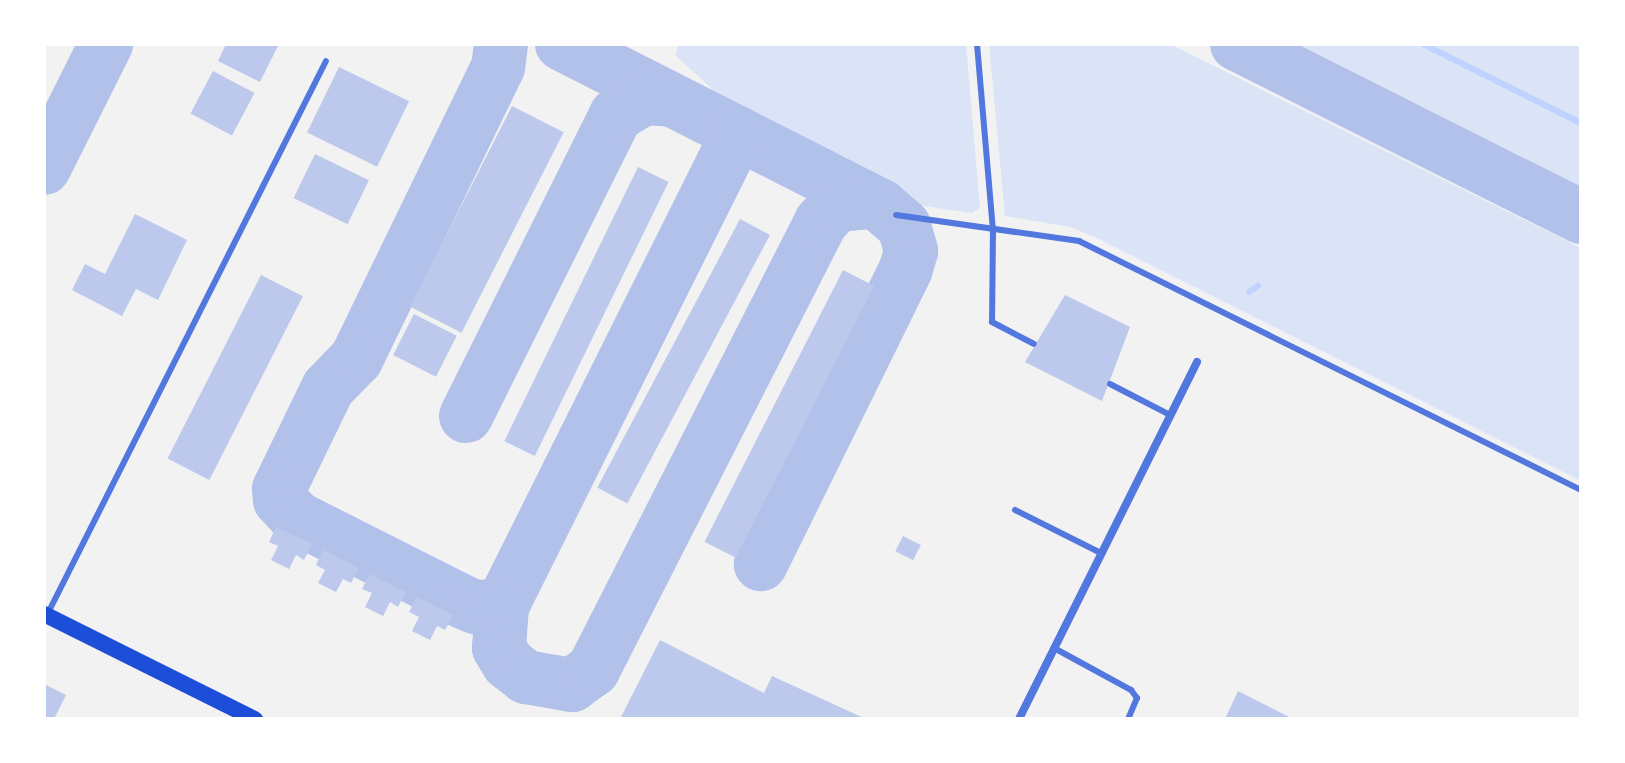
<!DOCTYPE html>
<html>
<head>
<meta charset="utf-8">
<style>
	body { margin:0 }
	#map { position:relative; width:1625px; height:763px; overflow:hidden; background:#f2f2f2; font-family:"Fira Sans Condensed",sans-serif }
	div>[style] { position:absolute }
	.green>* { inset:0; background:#dbe4f7 }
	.stream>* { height:6px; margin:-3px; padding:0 3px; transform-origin:3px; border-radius:3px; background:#bfd3fe }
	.taxiway>* { height:54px; margin:-27px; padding:0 27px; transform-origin:27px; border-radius:27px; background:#b2c1ea }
	.building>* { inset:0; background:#bdc9ec; transform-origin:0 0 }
	.service>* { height:6px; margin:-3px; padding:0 3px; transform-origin:3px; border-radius:3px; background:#5277de }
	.minor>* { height:8px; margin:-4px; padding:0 4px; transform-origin:4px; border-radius:4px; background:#5277de }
	.secondary>* { height:16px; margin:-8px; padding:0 8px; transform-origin:8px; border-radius:8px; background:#1d4ed8 }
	span { translate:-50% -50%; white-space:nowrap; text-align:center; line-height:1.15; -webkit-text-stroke:6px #fff; paint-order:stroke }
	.frame { position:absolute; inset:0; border:46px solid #fff; pointer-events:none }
</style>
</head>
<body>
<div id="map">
	<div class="green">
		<div style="clip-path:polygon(678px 44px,966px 44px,980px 208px,972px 213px,917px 205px,732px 107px,676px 56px)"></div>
		<div style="clip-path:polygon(989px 44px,1170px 44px,1581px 248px,1581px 481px,1095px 237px,1070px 227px,1005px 216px)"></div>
		<div style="clip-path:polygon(1292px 44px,1581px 44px,1581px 189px)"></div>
	</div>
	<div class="stream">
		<div style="left:1423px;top:44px;width:177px;rotate:26.6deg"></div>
		<div style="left:1249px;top:292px;width:11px;rotate:-34deg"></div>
	</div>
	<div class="taxiway">
		<div style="left:501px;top:44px;width:23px;rotate:97deg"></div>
		<div style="left:498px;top:67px;width:325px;rotate:115.9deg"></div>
		<div style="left:356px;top:359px;width:40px;rotate:134deg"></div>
		<div style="left:328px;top:388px;width:112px;rotate:115.9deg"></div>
		<div style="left:279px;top:489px;width:11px;rotate:85deg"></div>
		<div style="left:280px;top:500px;width:25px;rotate:47deg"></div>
		<div style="left:297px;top:518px;width:182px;rotate:26.8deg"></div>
		<div style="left:459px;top:600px;width:17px;rotate:24deg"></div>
		<div style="left:475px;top:607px;width:27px;rotate:-2deg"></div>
		<div style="left:562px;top:44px;width:358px;rotate:26.9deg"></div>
		<div style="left:881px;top:206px;width:30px;rotate:41deg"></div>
		<div style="left:904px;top:226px;width:26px;rotate:74deg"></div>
		<div style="left:911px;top:251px;width:19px;rotate:106deg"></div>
		<div style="left:906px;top:269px;width:329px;rotate:116.2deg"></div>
		<div style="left:1237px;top:44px;width:385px;rotate:26.7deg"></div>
		<div style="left:738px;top:133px;width:529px;rotate:116.52deg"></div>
		<div style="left:502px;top:606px;width:42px;rotate:94.1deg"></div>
		<div style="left:499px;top:648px;width:17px;rotate:59deg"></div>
		<div style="left:508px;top:663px;width:23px;rotate:38deg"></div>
		<div style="left:526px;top:677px;width:47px;rotate:9.9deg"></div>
		<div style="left:572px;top:685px;width:26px;rotate:-36deg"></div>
		<div style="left:593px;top:670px;width:503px;rotate:-63.03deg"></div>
		<div style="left:821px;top:222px;width:23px;rotate:-47deg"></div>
		<div style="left:837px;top:205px;width:35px;rotate:-5deg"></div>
		<div style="left:44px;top:168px;width:139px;rotate:-63.4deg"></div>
		<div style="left:466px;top:416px;width:336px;rotate:-63.5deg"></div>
		<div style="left:616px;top:115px;width:33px;rotate:-31deg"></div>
		<div style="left:644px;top:98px;width:27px;rotate:4deg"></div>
	</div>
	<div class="building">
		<div style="clip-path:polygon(226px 44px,279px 44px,260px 82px,218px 61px)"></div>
		<div style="left:339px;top:67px;width:78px;height:73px;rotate:26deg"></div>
		<div style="left:213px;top:71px;width:47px;height:48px;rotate:28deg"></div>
		<div style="left:512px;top:106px;width:58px;height:225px;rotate:27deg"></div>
		<div style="left:315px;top:154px;width:60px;height:49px;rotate:26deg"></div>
		<div style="left:638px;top:167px;width:34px;height:305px;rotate:26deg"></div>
		<div style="clip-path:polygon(135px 214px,187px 240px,158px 300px,136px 289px,122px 316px,72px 290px,85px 264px,105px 274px)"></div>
		<div style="left:740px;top:219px;width:34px;height:304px;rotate:28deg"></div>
		<div style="left:843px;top:270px;width:35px;height:305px;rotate:27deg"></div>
		<div style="left:261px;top:275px;width:47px;height:206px;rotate:27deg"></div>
		<div style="clip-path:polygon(1065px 295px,1130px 327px,1102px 401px,1025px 362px)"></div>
		<div style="left:414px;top:314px;width:48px;height:46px;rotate:27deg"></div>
		<div style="clip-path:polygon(276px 527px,312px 544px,304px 560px,296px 555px,289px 569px,271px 560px,278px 546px,269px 542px)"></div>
		<div style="left:903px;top:536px;width:20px;height:17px;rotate:27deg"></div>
		<div style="clip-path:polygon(323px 550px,359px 568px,351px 583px,343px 579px,336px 592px,318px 583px,325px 570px,316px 565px)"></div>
		<div style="clip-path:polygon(370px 574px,406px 592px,398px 607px,390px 602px,383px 616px,365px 607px,372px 593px,362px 589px)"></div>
		<div style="clip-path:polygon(417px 597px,453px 615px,445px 630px,437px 626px,430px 640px,412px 631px,419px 617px,409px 612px)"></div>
		<div style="clip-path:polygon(660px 640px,764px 693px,772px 676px,866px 719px,620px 719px)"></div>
		<div style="clip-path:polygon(44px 684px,66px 695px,54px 719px,44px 719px)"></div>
		<div style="clip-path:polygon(1238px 691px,1293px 719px,1225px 719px)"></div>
	</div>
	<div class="service">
		<div style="left:977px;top:44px;width:186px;rotate:85.1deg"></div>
		<div style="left:993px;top:229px;width:93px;rotate:90.6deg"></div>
		<div style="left:992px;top:322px;width:47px;rotate:27.6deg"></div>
		<div style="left:896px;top:215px;width:185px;rotate:8.1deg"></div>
		<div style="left:1079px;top:241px;width:560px;rotate:26.38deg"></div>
		<div style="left:1110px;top:384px;width:68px;rotate:27.3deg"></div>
		<div style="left:1015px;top:510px;width:96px;rotate:26.6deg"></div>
		<div style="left:47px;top:615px;width:620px;rotate:-63.27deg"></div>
		<div style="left:1054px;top:648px;width:88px;rotate:28.6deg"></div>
		<div style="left:1131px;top:690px;width:10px;rotate:53deg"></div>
		<div style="left:1137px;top:698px;width:23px;rotate:113deg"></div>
	</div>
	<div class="minor">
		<div style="left:1019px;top:719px;width:399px;rotate:-63.5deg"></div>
	</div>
	<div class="secondary">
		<div style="left:44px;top:614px;width:236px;rotate:26.5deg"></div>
	</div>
	<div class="frame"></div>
</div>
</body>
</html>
